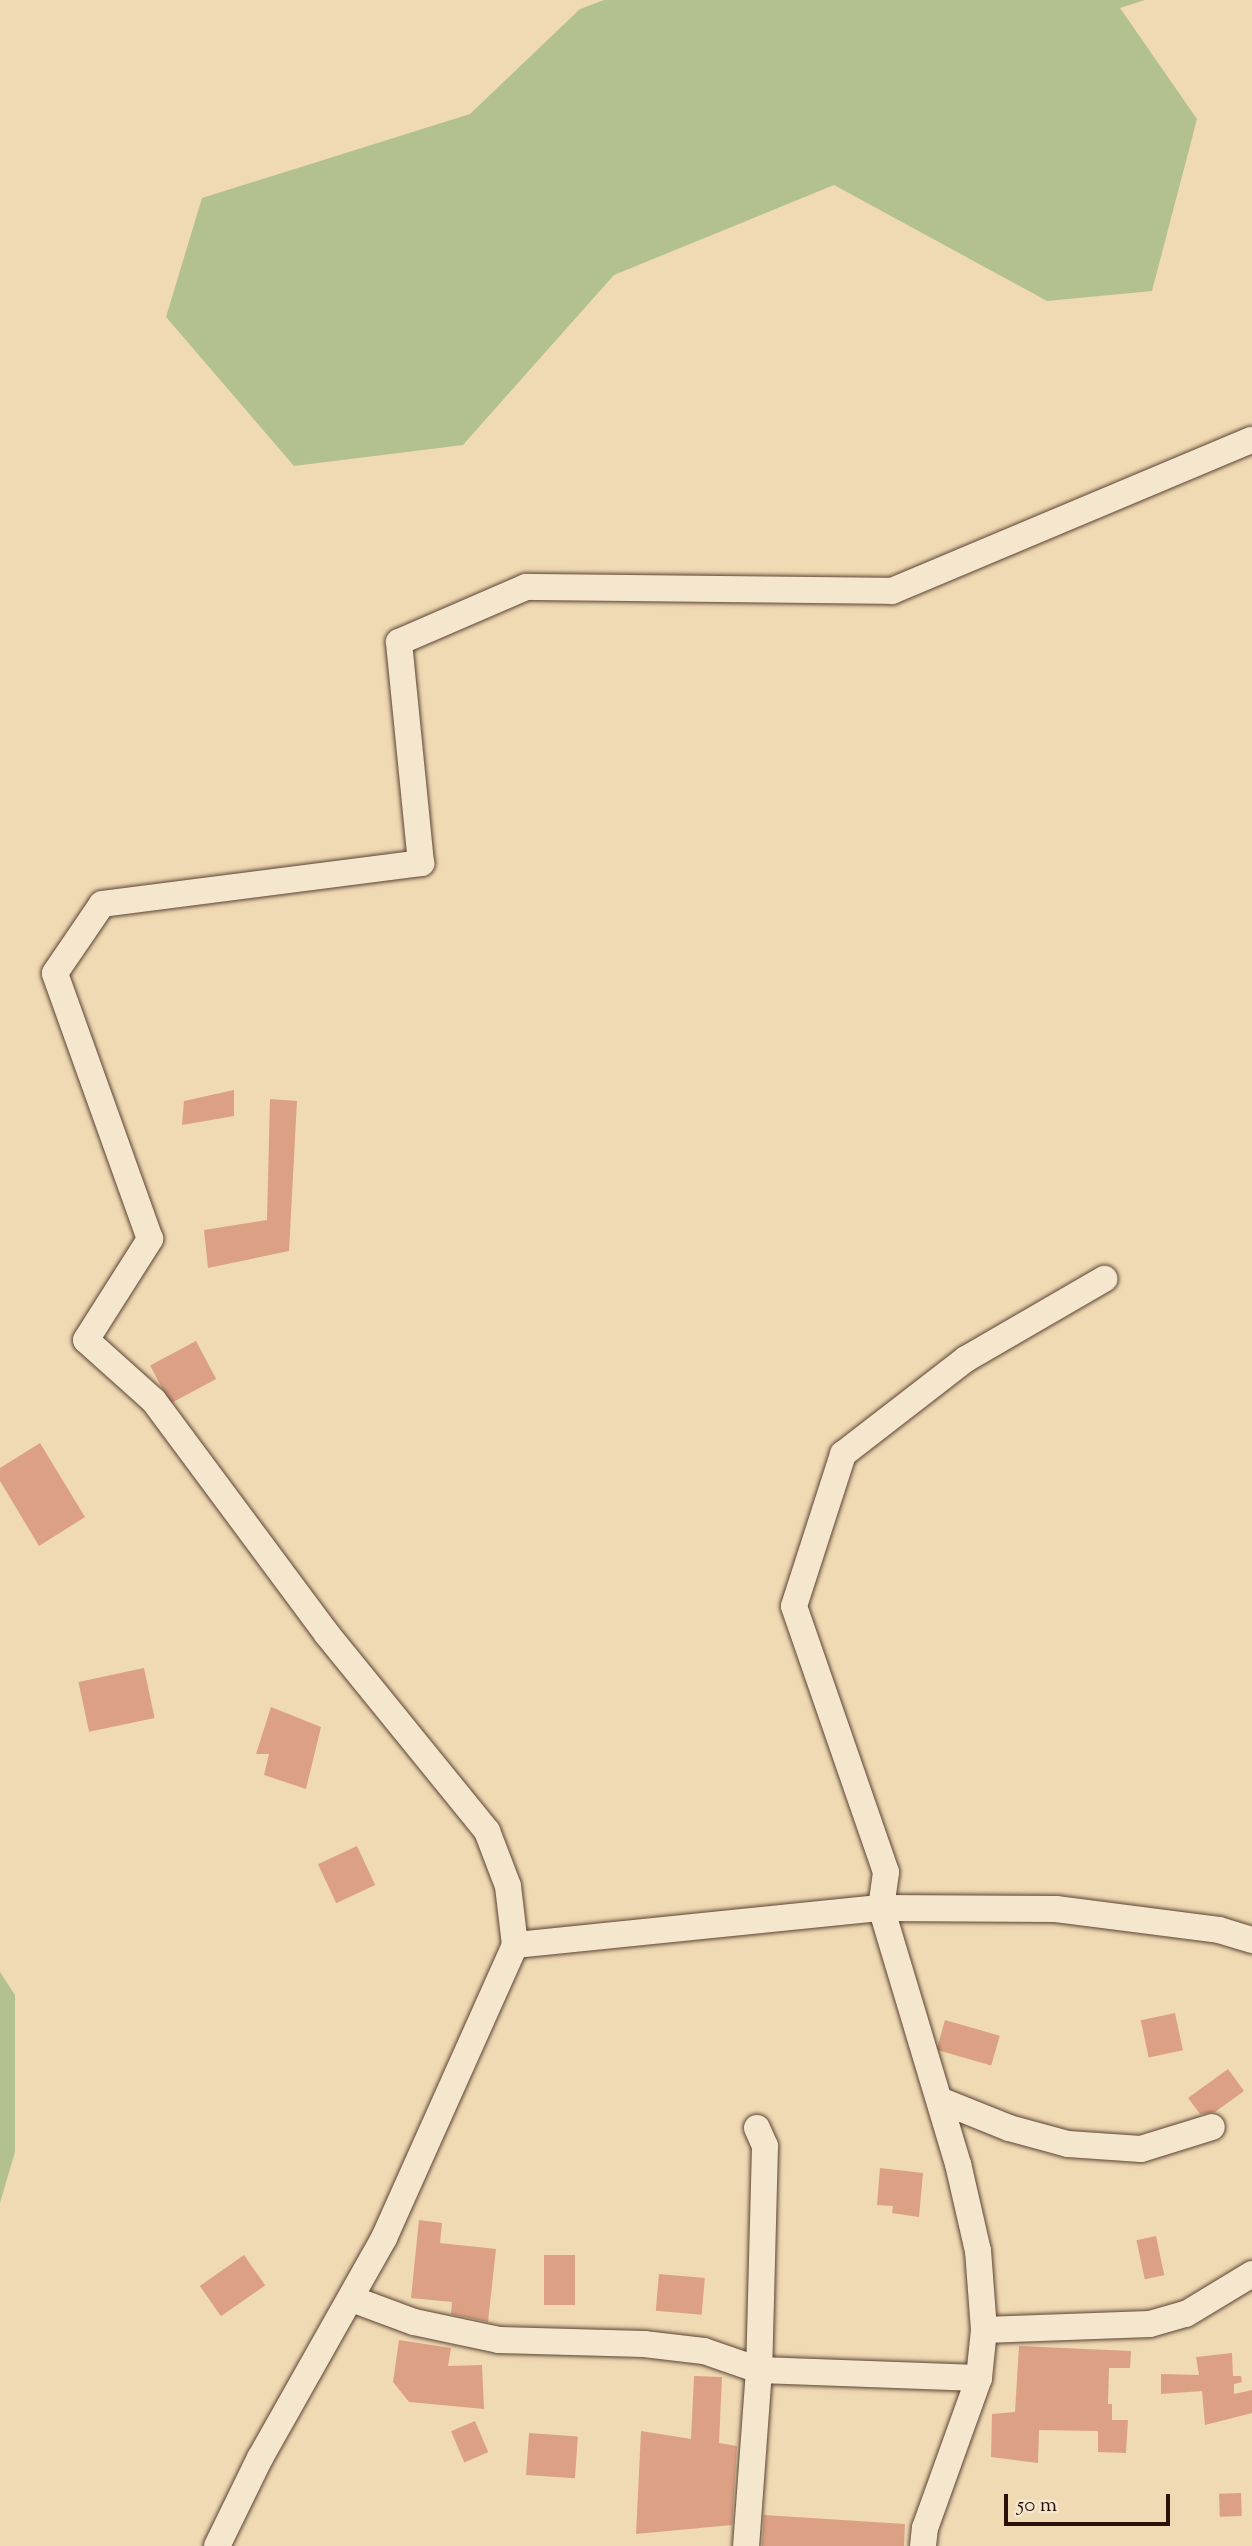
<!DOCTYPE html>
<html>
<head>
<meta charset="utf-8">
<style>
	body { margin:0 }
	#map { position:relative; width:1252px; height:2546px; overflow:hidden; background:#f0dab3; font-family:"Sorts Mill Goudy",serif }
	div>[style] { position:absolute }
	.green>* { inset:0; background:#b3c191 }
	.building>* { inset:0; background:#dca185; transform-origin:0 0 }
	.roads { filter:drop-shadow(0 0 2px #5b4334) drop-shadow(0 0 2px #5b4334) }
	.street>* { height:26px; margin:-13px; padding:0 13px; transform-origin:13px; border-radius:13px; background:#f5e7ce }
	span { translate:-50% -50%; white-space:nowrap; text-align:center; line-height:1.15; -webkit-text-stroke:5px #f5e7ce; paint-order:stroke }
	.scale { position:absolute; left:1004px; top:2494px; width:166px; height:32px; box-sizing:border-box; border:4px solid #291109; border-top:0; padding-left:9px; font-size:21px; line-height:24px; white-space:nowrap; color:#291109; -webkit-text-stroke:5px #f5e7ce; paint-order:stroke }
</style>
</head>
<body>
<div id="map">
	<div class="green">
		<div style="clip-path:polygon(604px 0,1145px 0,1120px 8px,1197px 119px,1152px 291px,1047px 301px,834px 185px,614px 275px,463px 445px,294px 466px,166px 317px,202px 198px,470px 114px,580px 9px)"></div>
		<div style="clip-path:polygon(0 1972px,15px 1995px,15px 2152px,0 2203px)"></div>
	</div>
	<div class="building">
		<div style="clip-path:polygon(234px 1090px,234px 1116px,182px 1125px,184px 1101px)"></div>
		<div style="clip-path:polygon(270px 1099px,297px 1101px,289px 1251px,208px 1268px,204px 1230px,267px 1220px)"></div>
		<div style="left:196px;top:1341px;width:43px;height:52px;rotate:62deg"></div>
		<div style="clip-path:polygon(40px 1443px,85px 1517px,39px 1546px,0 1481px,0 1468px)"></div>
		<div style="left:144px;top:1668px;width:51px;height:67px;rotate:78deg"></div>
		<div style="clip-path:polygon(271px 1707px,321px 1727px,306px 1789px,264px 1775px,269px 1754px,256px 1754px)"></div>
		<div style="left:357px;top:1846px;width:43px;height:43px;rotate:65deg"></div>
		<div style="left:1175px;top:2013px;width:38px;height:35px;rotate:78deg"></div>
		<div style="left:945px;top:2020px;width:57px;height:31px;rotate:16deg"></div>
		<div style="clip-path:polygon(1228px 2069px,1244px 2091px,1215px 2112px,1200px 2114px,1188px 2098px)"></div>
		<div style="clip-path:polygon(880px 2168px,923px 2173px,919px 2217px,892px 2213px,893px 2206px,877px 2205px)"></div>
		<div style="clip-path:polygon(419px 2220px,442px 2223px,440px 2243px,496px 2249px,488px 2322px,451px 2314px,452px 2302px,411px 2298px)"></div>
		<div style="left:1156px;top:2236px;width:40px;height:20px;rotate:78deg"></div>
		<div style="left:244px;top:2255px;width:37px;height:54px;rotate:55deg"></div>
		<div style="left:575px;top:2255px;width:50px;height:31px;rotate:90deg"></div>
		<div style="left:659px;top:2274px;width:46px;height:37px;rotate:5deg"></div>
		<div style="clip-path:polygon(399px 2340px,451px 2348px,448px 2366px,482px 2365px,484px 2409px,409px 2402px,393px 2382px)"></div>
		<div style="clip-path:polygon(1019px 2346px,1131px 2351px,1130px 2368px,1109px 2368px,1108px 2404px,1112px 2404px,1112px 2420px,1128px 2420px,1126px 2453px,1098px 2452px,1098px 2431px,1039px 2430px,1038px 2463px,991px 2457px,992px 2414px,1015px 2412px)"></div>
		<div style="clip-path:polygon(1232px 2353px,1233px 2376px,1241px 2376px,1242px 2382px,1234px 2384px,1234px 2394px,1252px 2390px,1252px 2413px,1205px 2425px,1202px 2391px,1161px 2394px,1161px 2374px,1199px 2375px,1196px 2357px)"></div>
		<div style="clip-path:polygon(694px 2376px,722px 2377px,719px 2443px,737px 2446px,732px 2525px,636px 2534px,641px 2431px,691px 2439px)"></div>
		<div style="left:475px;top:2421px;width:34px;height:26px;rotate:67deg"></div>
		<div style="left:529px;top:2433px;width:49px;height:42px;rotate:4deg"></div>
		<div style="left:1241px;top:2493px;width:23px;height:22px;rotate:88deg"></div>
		<div style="clip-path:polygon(764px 2515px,905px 2524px,904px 2546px,762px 2546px)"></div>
	</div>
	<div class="roads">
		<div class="street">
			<div style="left:515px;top:1945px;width:59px;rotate:-96.8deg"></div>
			<div style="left:508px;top:1886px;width:59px;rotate:-110.9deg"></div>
			<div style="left:487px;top:1831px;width:254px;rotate:-129.1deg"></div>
			<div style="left:327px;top:1634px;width:290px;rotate:-126.6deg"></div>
			<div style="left:154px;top:1401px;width:91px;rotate:-138.1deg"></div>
			<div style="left:86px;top:1340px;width:120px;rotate:-57.6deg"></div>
			<div style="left:150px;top:1239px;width:282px;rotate:-109.7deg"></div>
			<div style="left:55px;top:973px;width:83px;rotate:-55.7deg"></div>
			<div style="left:102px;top:904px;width:322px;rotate:-7.3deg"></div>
			<div style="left:421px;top:863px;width:222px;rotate:-95.7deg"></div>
			<div style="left:399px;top:642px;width:138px;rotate:-23.4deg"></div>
			<div style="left:526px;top:587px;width:366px;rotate:0.6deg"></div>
			<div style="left:892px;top:591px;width:390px;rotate:-22.8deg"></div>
			<div style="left:942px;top:2101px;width:72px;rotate:21.9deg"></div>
			<div style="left:1009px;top:2128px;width:61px;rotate:15.2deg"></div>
			<div style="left:1068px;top:2144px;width:73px;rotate:3.9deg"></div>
			<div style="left:1141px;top:2149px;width:74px;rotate:-17.2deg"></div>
			<div style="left:757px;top:2128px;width:20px;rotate:66deg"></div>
			<div style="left:765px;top:2146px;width:224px;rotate:91.5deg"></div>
			<div style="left:759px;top:2370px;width:220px;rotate:2.1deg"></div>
			<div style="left:352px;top:2299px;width:66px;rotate:20.4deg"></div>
			<div style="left:414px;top:2322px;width:87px;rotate:12deg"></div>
			<div style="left:499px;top:2340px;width:145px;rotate:1.6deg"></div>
			<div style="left:644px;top:2344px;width:60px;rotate:6.7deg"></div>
			<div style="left:704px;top:2351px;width:58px;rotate:19.1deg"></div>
			<div style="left:759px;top:2370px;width:176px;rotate:94.2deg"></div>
			<div style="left:984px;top:2330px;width:166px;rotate:-2.1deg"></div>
			<div style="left:1150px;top:2324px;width:37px;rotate:-16deg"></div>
			<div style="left:1186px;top:2314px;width:77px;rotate:-31.2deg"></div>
			<div style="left:217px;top:2546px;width:98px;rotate:-64deg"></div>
			<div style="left:260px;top:2458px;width:253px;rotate:-60.6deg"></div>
			<div style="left:384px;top:2238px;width:321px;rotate:-65.9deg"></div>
			<div style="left:515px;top:1945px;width:368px;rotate:-5.8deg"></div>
			<div style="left:881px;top:1908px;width:36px;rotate:-82deg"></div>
			<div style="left:886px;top:1872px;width:281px;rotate:-109.1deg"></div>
			<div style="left:794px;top:1606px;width:160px;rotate:-72.1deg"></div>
			<div style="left:843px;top:1454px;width:155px;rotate:-37.7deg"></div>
			<div style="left:966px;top:1359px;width:160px;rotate:-30.1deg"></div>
			<div style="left:923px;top:2546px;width:18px;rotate:-84deg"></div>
			<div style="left:925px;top:2528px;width:159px;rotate:-70.2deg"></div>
			<div style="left:979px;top:2378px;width:48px;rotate:-84.1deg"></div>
			<div style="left:984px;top:2330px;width:79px;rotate:-94.3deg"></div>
			<div style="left:978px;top:2251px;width:89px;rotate:-102.9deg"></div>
			<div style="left:958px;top:2164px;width:267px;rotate:-106.7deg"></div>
			<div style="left:881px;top:1908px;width:175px;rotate:0.3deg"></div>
			<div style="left:1056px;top:1909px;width:164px;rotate:7.3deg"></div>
			<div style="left:1219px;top:1930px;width:34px;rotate:17deg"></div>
		</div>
	</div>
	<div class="scale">50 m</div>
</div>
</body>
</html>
